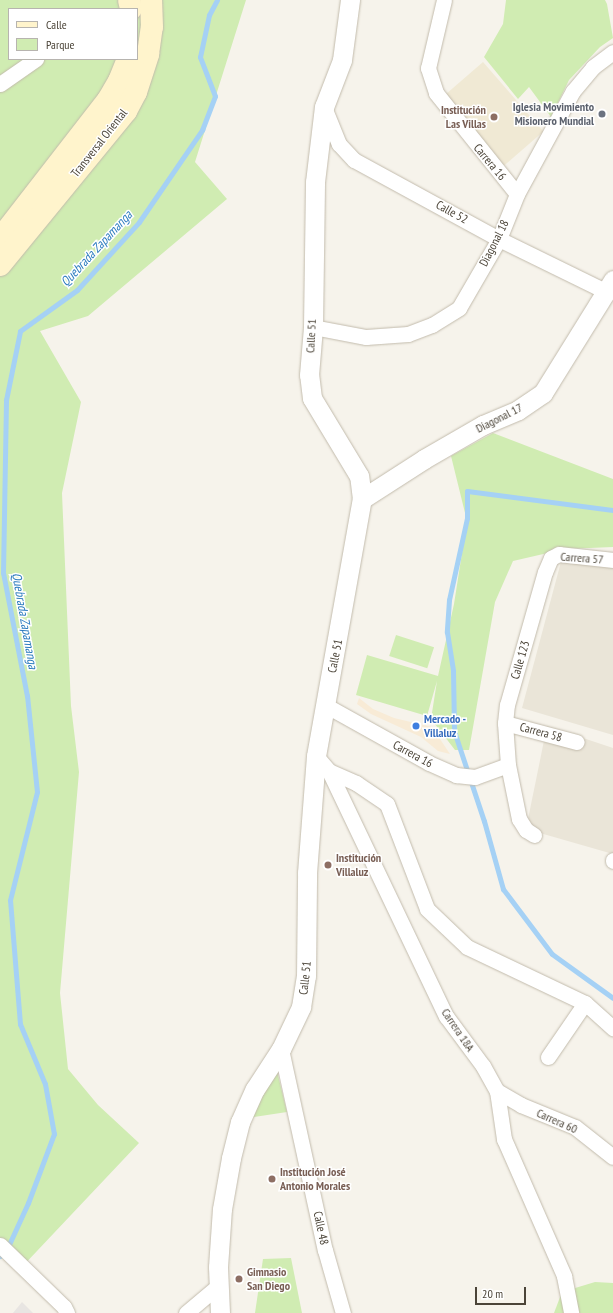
<!DOCTYPE html>
<html>
<head>
<meta charset="utf-8">
<style>
	body { margin:0 }
	#map { position:relative; width:613px; height:1313px; overflow:hidden; background:#f6f3eb; font-family:"PT Sans Narrow",sans-serif }
	div>[style] { position:absolute }
	.residential>* { inset:0; background:#eae5d8 }
	.commercial>* { inset:0; background:#f8ebd6 }
	.education>* { inset:0; background:#f0e9d4; transform-origin:0 0 }
	.green>* { inset:0; background:#d0ecb2; transform-origin:0 0 }
	.parking>* { inset:0; background:#e8e5e2 }
	.stream>* { height:5px; margin:-2.5px; padding:0 2.5px; transform-origin:2.5px; border-radius:2.5px; background:#a5d1f5 }
	.roads { filter:drop-shadow(0 0 1px #c2bbac) drop-shadow(0 0 1px #c2bbac) }
	.minor>* { height:15px; margin:-7.5px; padding:0 7.5px; transform-origin:7.5px; border-radius:7.5px; background:#fff }
	.tertiary>* { height:19px; margin:-9.5px; padding:0 9.5px; transform-origin:9.5px; border-radius:9.5px; background:#fff }
	.secondary>* { height:22px; margin:-11px; padding:0 11px; transform-origin:11px; border-radius:11px; background:#fff4cc }
	.dots>* { width:11px; height:11px; translate:-50% -50%; box-sizing:border-box; border:2px solid #fff; border-radius:50% }
	span { translate:-50% -50%; white-space:nowrap; text-align:center; line-height:1.15; -webkit-text-stroke:3px #fff; paint-order:stroke }
	.worship-label { font-size:12px; color:#5b616d; font-weight:700 }
	.right { translate:-100% -50%; text-align:right }
	.education-label { font-size:12px; color:#785e54; font-weight:700 }
	.left { translate:0 -50%; text-align:left }
	.street-label { font-size:12px; color:#4b4438 }
	.shop-label { font-size:12px; color:#366cbe; font-weight:700 }
	.water-label { font-size:13px; color:#2a7abe; font-style:italic }
	.legend { position:absolute; left:8px; top:8px; width:130px; height:52px; box-sizing:border-box; background:#fff; border:1px solid #b7b4af; margin:0; padding:5px 7px; list-style:none; font-size:12px; color:#4b4438 }
	.legend li { display:flex; align-items:center; gap:8px; height:20px }
	.legend b { width:20px; border:1px solid #b7b4af }
	.scale { position:absolute; left:475px; top:1287px; width:51px; height:18px; box-sizing:border-box; border:2px solid #4b4438; border-top:0; padding-left:5px; font-size:12px; line-height:14px; white-space:nowrap; color:#4b4438; -webkit-text-stroke:3px #fff; paint-order:stroke }
</style>
</head>
<body>
<div id="map">
	<div class="residential">
		<div style="clip-path:polygon(562px 558px,613px 565px,613px 735px,522px 708px)"></div>
		<div style="clip-path:polygon(547px 726px,613px 748px,613px 854px,526px 829px)"></div>
	</div>
	<div class="commercial">
		<div style="clip-path:polygon(359px 698px,373px 709px,394px 718px,432px 727px,450px 754px,438px 751px,421px 737px,371px 714px,357px 704px)"></div>
	</div>
	<div class="education">
		<div style="left:483px;top:62px;width:92px;height:52px;rotate:49deg"></div>
	</div>
	<div class="green">
		<div style="clip-path:polygon(evenodd,0 0,246px 0,195px 162px,227px 199px,88px 316px,40px 331px,81px 402px,62px 493px,71px 706px,79px 772px,60px 993px,68px 1069px,98px 1105px,139px 1143px,20px 1269px,0 1250px,0 0,9px 9px,137px 9px,137px 59px,9px 59px,9px 9px)"></div>
		<div style="clip-path:polygon(506px 0,605px 0,607px 4px,613px 38px,600px 47px,569px 80px,551px 117px,529px 87px,518px 99px,484px 57px,503px 24px)"></div>
		<div style="clip-path:polygon(493px 433px,613px 479px,613px 547px,565px 549px,513px 561px,495px 602px,469px 750px,455px 750px,431px 719px,437px 681px,427px 716px,356px 695px,367px 655px,438px 676px,454px 604px,467px 521px,451px 456px)"></div>
		<div style="left:396px;top:635px;width:40px;height:22px;rotate:18deg"></div>
		<div style="clip-path:polygon(277px 1071px,287px 1112px,248px 1118px)"></div>
		<div style="clip-path:polygon(291px 1258px,302px 1313px,255px 1313px,263px 1259px)"></div>
		<div style="clip-path:polygon(595px 1282px,613px 1283px,613px 1313px,554px 1313px,562px 1292px)"></div>
	</div>
	<div class="parking">
		<div style="clip-path:polygon(22px 1302px,33px 1313px,13px 1313px)"></div>
	</div>
	<div class="stream">
		<div style="left:613px;top:510px;width:147px;rotate:-172.6deg"></div>
		<div style="left:467px;top:491px;width:27px;rotate:90deg"></div>
		<div style="left:467px;top:518px;width:84px;rotate:102.4deg"></div>
		<div style="left:449px;top:600px;width:32px;rotate:94deg"></div>
		<div style="left:447px;top:632px;width:39px;rotate:81deg"></div>
		<div style="left:453px;top:671px;width:60px;rotate:89deg"></div>
		<div style="left:454px;top:731px;width:95px;rotate:71.6deg"></div>
		<div style="left:484px;top:821px;width:71px;rotate:74.4deg"></div>
		<div style="left:503px;top:889px;width:81px;rotate:53deg"></div>
		<div style="left:552px;top:954px;width:75px;rotate:35.8deg"></div>
		<div style="left:0;top:1256px;width:8px;rotate:-40deg"></div>
		<div style="left:6px;top:1251px;width:53px;rotate:-65.4deg"></div>
		<div style="left:28px;top:1203px;width:74px;rotate:-69.4deg"></div>
		<div style="left:54px;top:1134px;width:51px;rotate:-100.2deg"></div>
		<div style="left:45px;top:1084px;width:65px;rotate:-112.6deg"></div>
		<div style="left:20px;top:1024px;width:124px;rotate:-94.6deg"></div>
		<div style="left:10px;top:900px;width:111px;rotate:-76deg"></div>
		<div style="left:37px;top:792px;width:97px;rotate:-95.9deg"></div>
		<div style="left:27px;top:696px;width:125px;rotate:-101deg"></div>
		<div style="left:3px;top:573px;width:173px;rotate:-89deg"></div>
		<div style="left:6px;top:400px;width:70px;rotate:-78.5deg"></div>
		<div style="left:20px;top:331px;width:70px;rotate:-35.7deg"></div>
		<div style="left:77px;top:290px;width:92px;rotate:-47.6deg"></div>
		<div style="left:139px;top:222px;width:112px;rotate:-55.6deg"></div>
		<div style="left:202px;top:130px;width:36px;rotate:-69deg"></div>
		<div style="left:215px;top:96px;width:42px;rotate:-111deg"></div>
		<div style="left:200px;top:57px;width:43px;rotate:-77.9deg"></div>
		<div style="left:209px;top:15px;width:17px;rotate:-62deg"></div>
	</div>
	<div class="roads">
		<div class="minor">
			<div style="left:444px;top:0;width:70px;rotate:103.2deg"></div>
			<div style="left:428px;top:68px;width:26px;rotate:72deg"></div>
			<div style="left:436px;top:93px;width:129px;rotate:51.3deg"></div>
			<div style="left:0;top:84px;width:44px;rotate:-34.8deg"></div>
			<div style="left:324px;top:107px;width:40px;rotate:68deg"></div>
			<div style="left:339px;top:144px;width:22px;rotate:47deg"></div>
			<div style="left:354px;top:160px;width:165px;rotate:28.6deg"></div>
			<div style="left:499px;top:239px;width:118px;rotate:26.1deg"></div>
			<div style="left:313px;top:327px;width:54px;rotate:10.7deg"></div>
			<div style="left:366px;top:337px;width:42px;rotate:-4.1deg"></div>
			<div style="left:408px;top:334px;width:26px;rotate:-21deg"></div>
			<div style="left:432px;top:325px;width:32px;rotate:-32deg"></div>
			<div style="left:459px;top:308px;width:80px;rotate:-59.9deg"></div>
			<div style="left:499px;top:239px;width:48px;rotate:-68.2deg"></div>
			<div style="left:517px;top:194px;width:117px;rotate:-61.5deg"></div>
			<div style="left:573px;top:91px;width:31px;rotate:-50deg"></div>
			<div style="left:593px;top:67px;width:25px;rotate:-37deg"></div>
			<div style="left:325px;top:705px;width:119px;rotate:29.1deg"></div>
			<div style="left:429px;top:763px;width:30px;rotate:24deg"></div>
			<div style="left:456px;top:775px;width:19px;rotate:6deg"></div>
			<div style="left:475px;top:777px;width:35px;rotate:-20deg"></div>
			<div style="left:505px;top:723px;width:74px;rotate:14.8deg"></div>
			<div style="left:316px;top:756px;width:20px;rotate:49deg"></div>
			<div style="left:329px;top:771px;width:272px;rotate:64.5deg"></div>
			<div style="left:446px;top:1016px;width:62px;rotate:53.5deg"></div>
			<div style="left:483px;top:1066px;width:29px;rotate:61deg"></div>
			<div style="left:497px;top:1091px;width:49px;rotate:81.7deg"></div>
			<div style="left:504px;top:1139px;width:150px;rotate:66.3deg"></div>
			<div style="left:564px;top:1276px;width:38px;rotate:79deg"></div>
			<div style="left:329px;top:771px;width:30px;rotate:24deg"></div>
			<div style="left:356px;top:783px;width:37px;rotate:34deg"></div>
			<div style="left:387px;top:804px;width:112px;rotate:69.1deg"></div>
			<div style="left:427px;top:909px;width:55px;rotate:43.5deg"></div>
			<div style="left:467px;top:947px;width:131px;rotate:25.4deg"></div>
			<div style="left:585px;top:1003px;width:38px;rotate:42deg"></div>
			<div style="left:534px;top:835px;width:9px;rotate:-148deg"></div>
			<div style="left:526px;top:830px;width:13px;rotate:-122deg"></div>
			<div style="left:519px;top:819px;width:55px;rotate:-101.5deg"></div>
			<div style="left:508px;top:765px;width:42px;rotate:-94.1deg"></div>
			<div style="left:505px;top:723px;width:18px;rotate:-84deg"></div>
			<div style="left:507px;top:705px;width:138px;rotate:-74.1deg"></div>
			<div style="left:545px;top:572px;width:15px;rotate:-67deg"></div>
			<div style="left:551px;top:558px;width:9px;rotate:-27deg"></div>
			<div style="left:559px;top:554px;width:54px;rotate:6.3deg"></div>
			<div style="left:613px;top:860px;width:1px;rotate:90deg"></div>
			<div style="left:281px;top:1049px;width:206px;rotate:77.7deg"></div>
			<div style="left:325px;top:1250px;width:66px;rotate:74.1deg"></div>
			<div style="left:548px;top:1057px;width:65px;rotate:-55.6deg"></div>
			<div style="left:497px;top:1091px;width:28px;rotate:30deg"></div>
			<div style="left:521px;top:1105px;width:58px;rotate:22.2deg"></div>
			<div style="left:575px;top:1127px;width:48px;rotate:38.3deg"></div>
			<div style="left:0;top:1245px;width:89px;rotate:44.1deg"></div>
			<div style="left:64px;top:1307px;width:7px;rotate:63deg"></div>
			<div style="left:186px;top:1313px;width:42px;rotate:-40.2deg"></div>
		</div>
		<div class="tertiary">
			<div style="left:362px;top:499px;width:74px;rotate:-32.8deg"></div>
			<div style="left:424px;top:459px;width:68px;rotate:-30deg"></div>
			<div style="left:483px;top:425px;width:38px;rotate:-23deg"></div>
			<div style="left:518px;top:410px;width:30px;rotate:-34deg"></div>
			<div style="left:543px;top:393px;width:133px;rotate:-58.2deg"></div>
			<div style="left:220px;top:1313px;width:46px;rotate:-92.5deg"></div>
			<div style="left:218px;top:1267px;width:58px;rotate:-86.1deg"></div>
			<div style="left:222px;top:1209px;width:52px;rotate:-80deg"></div>
			<div style="left:231px;top:1158px;width:37px;rotate:-76deg"></div>
			<div style="left:240px;top:1122px;width:36px;rotate:-66deg"></div>
			<div style="left:255px;top:1089px;width:48px;rotate:-57deg"></div>
			<div style="left:281px;top:1049px;width:47px;rotate:-64.5deg"></div>
			<div style="left:301px;top:1007px;width:31px;rotate:-81deg"></div>
			<div style="left:306px;top:976px;width:103px;rotate:-89.4deg"></div>
			<div style="left:307px;top:873px;width:117px;rotate:-85.6deg"></div>
			<div style="left:316px;top:756px;width:261px;rotate:-79.9deg"></div>
			<div style="left:362px;top:499px;width:23px;rotate:-97deg"></div>
			<div style="left:359px;top:476px;width:91px;rotate:-121.1deg"></div>
			<div style="left:312px;top:398px;width:23px;rotate:-97deg"></div>
			<div style="left:309px;top:375px;width:48px;rotate:-85.2deg"></div>
			<div style="left:313px;top:327px;width:145px;rotate:-89.2deg"></div>
			<div style="left:315px;top:182px;width:76px;rotate:-83.2deg"></div>
			<div style="left:324px;top:107px;width:50px;rotate:-69deg"></div>
			<div style="left:342px;top:60px;width:61px;rotate:-82.4deg"></div>
		</div>
		<div class="secondary">
			<div style="left:129px;top:0;width:9px;rotate:77deg"></div>
			<div style="left:0;top:239px;width:176px;rotate:-52.2deg"></div>
			<div style="left:108px;top:100px;width:22px;rotate:-60deg"></div>
			<div style="left:119px;top:81px;width:24px;rotate:-68deg"></div>
			<div style="left:0;top:265px;width:199px;rotate:-50.7deg"></div>
			<div style="left:126px;top:111px;width:21px;rotate:-62deg"></div>
			<div style="left:136px;top:92px;width:40px;rotate:-72deg"></div>
			<div style="left:148px;top:54px;width:27px;rotate:-82deg"></div>
			<div style="left:152px;top:27px;width:27px;rotate:-92deg"></div>
		</div>
	</div>
	<div class="dots">
		<div style="left:602px;top:114px;background:#6b7280"></div>
		<div style="left:494px;top:117px;background:#8d6e63"></div>
		<div style="left:416px;top:726px;background:#3f7fe0"></div>
		<div style="left:328px;top:865px;background:#8d6e63"></div>
		<div style="left:272px;top:1179px;background:#8d6e63"></div>
		<div style="left:239px;top:1279px;background:#8d6e63"></div>
	</div>
	<div class="worship-label">
		<span class="right" style="left:594px;top:114px">Iglesia Movimiento<br>Misionero Mundial</span>
	</div>
	<div class="education-label">
		<span class="right" style="left:486px;top:117px">Institución<br>Las Villas</span>
		<span class="left" style="left:336px;top:865px">Institución<br>Villaluz</span>
		<span class="left" style="left:280px;top:1179px">Institución José<br>Antonio Morales</span>
		<span class="left" style="left:247px;top:1279px">Gimnasio<br>San Diego</span>
	</div>
	<div class="street-label">
		<span style="left:99px;top:143px;rotate:-52deg">Transversal Oriental</span>
		<span style="left:490px;top:162px;rotate:50deg">Carrera 16</span>
		<span style="left:452px;top:212px;rotate:29deg">Calle 52</span>
		<span style="left:494px;top:243px;rotate:-63deg">Diagonal 18</span>
		<span style="left:311px;top:336px;rotate:-87deg">Calle 51</span>
		<span style="left:499px;top:418px;rotate:-27deg">Diagonal 17</span>
		<span style="left:582px;top:558px;rotate:4deg">Carrera 57</span>
		<span style="left:335px;top:656px;rotate:-79deg">Calle 51</span>
		<span style="left:520px;top:660px;rotate:-74deg">Calle 123</span>
		<span style="left:541px;top:732px;rotate:15deg">Carrera 58</span>
		<span style="left:413px;top:754px;rotate:28deg">Carrera 16</span>
		<span style="left:305px;top:978px;rotate:-84deg">Calle 51</span>
		<span style="left:458px;top:1030px;rotate:56deg">Carrera 18A</span>
		<span style="left:557px;top:1121px;rotate:24deg">Carrera 60</span>
		<span style="left:321px;top:1228px;rotate:78deg">Calle 48</span>
	</div>
	<div class="shop-label">
		<span class="left" style="left:424px;top:726px">Mercado -<br>Villaluz</span>
	</div>
	<div class="water-label">
		<span style="left:97px;top:249px;rotate:-47deg">Quebrada Zapamanga</span>
		<span style="left:24px;top:621px;rotate:80deg">Quebrada Zapamanga</span>
	</div>
	<ul class="legend">
	<li><b style="height:5px;background:#fff4cc"></b>Calle</li>
	<li><b style="height:11px;background:#d0ecb2"></b>Parque</li>
	</ul>
	<div class="scale">20 m</div>
</div>
</body>
</html>
